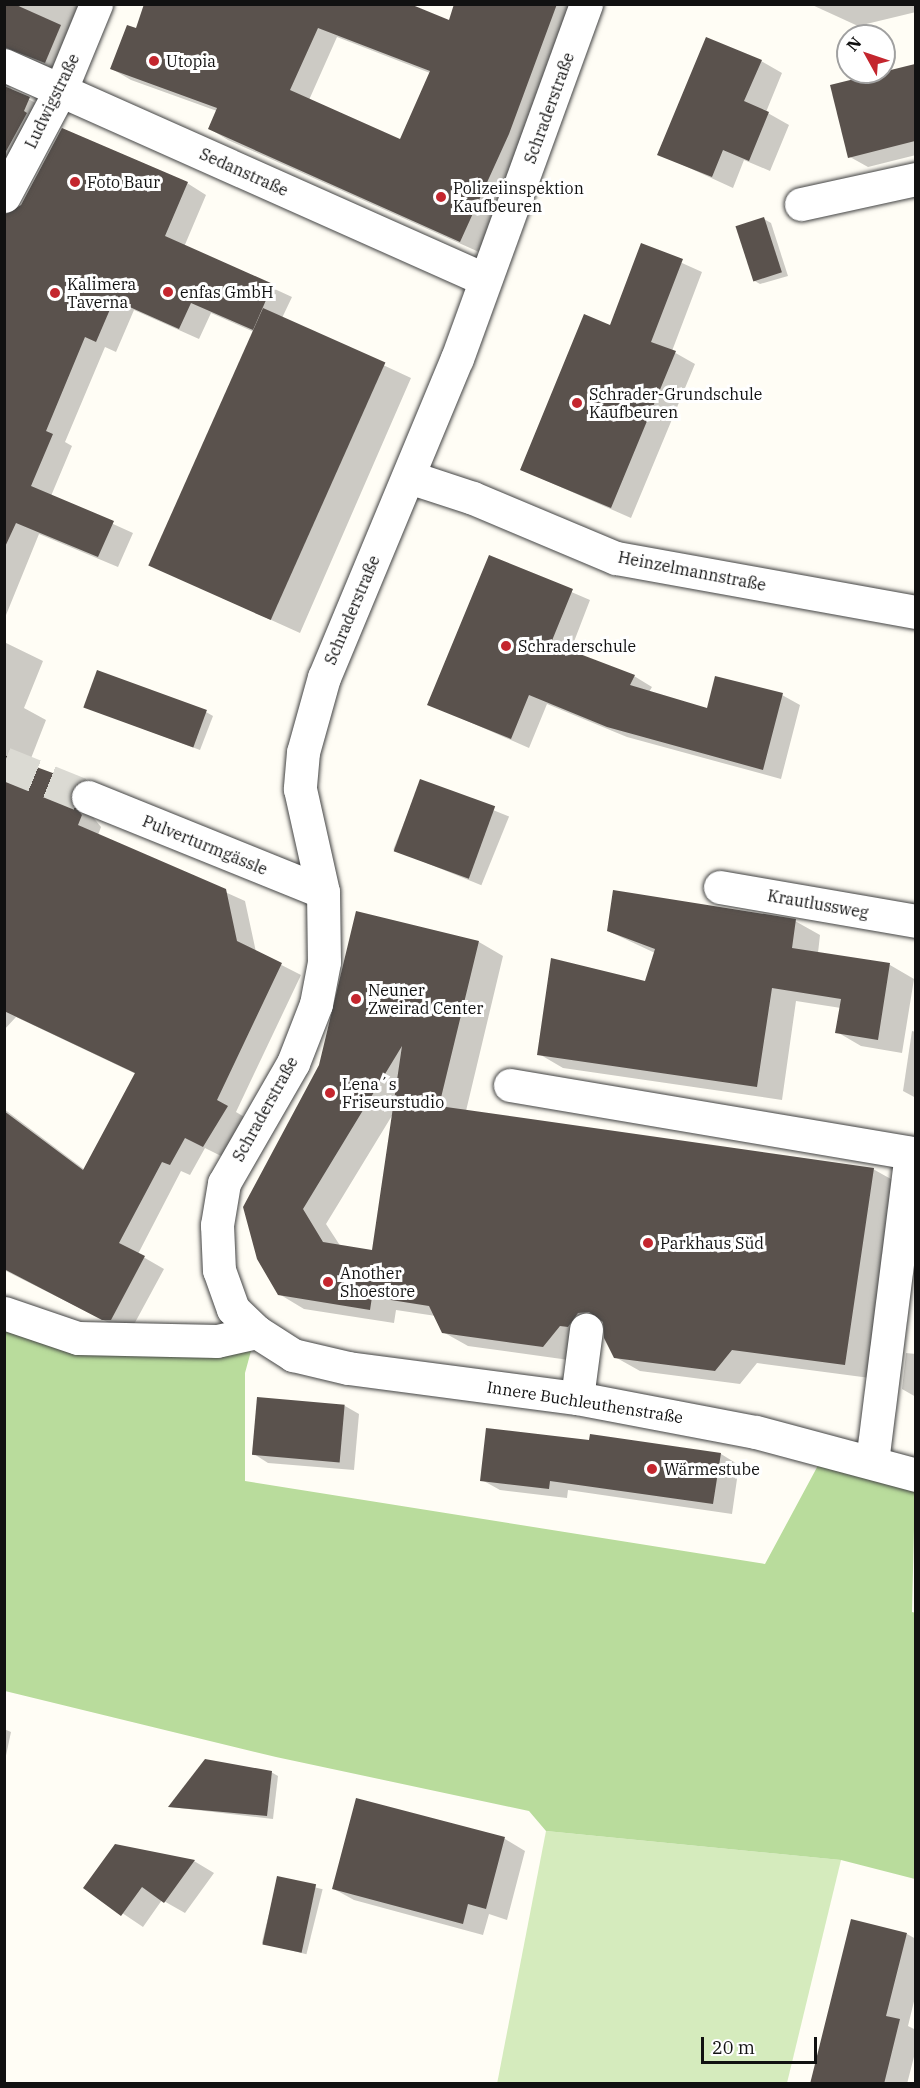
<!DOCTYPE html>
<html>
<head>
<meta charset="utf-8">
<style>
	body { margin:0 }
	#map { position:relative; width:920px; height:2088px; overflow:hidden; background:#fffdf5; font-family:"IBM Plex Serif",serif }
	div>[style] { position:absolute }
	.green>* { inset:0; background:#d5ebbd }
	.forest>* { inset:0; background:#b9dc9c }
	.shadow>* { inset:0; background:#0003; transform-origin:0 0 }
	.building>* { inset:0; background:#5a524d; transform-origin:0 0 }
	.minor-tunnel>* { height:33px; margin-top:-16.5px; transform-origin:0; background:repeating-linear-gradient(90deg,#dbdad3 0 33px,transparent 0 49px) }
	.roads { filter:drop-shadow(0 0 2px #444) drop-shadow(0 0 2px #444) }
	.minor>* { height:33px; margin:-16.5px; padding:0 16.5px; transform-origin:16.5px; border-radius:16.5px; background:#fff }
	.dots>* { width:16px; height:16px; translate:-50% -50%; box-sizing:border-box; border:3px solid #fff; border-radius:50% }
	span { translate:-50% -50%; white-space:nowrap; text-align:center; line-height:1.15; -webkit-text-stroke:6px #fff; paint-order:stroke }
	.poi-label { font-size:16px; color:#111 }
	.left { translate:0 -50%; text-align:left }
	.street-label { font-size:16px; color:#111 }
	.frame { position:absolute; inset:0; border:6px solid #111; pointer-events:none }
	.north { position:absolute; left:836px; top:24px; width:60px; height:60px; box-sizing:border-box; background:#fff; border:2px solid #a0a0a0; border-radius:50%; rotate:310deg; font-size:16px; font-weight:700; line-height:24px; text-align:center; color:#111 }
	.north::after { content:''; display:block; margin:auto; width:21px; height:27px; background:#c4262e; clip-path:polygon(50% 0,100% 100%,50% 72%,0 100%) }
	.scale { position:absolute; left:701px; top:2037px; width:116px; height:27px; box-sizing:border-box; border:3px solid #111; border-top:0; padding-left:8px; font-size:18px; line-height:21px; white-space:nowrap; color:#111; -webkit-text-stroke:4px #fff; paint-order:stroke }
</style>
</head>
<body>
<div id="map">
	<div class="green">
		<div style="clip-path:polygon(546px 1831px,841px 1860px,787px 2083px,497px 2084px)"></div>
	</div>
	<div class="forest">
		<div style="clip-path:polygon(4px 1326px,213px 1356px,251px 1351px,245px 1373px,245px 1481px,765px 1564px,822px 1458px,915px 1487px,912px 1612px,916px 1613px,915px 1879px,841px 1860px,546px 1831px,529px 1811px,276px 1757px,5px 1691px)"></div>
	</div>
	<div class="shadow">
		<div style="clip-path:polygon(4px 4px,92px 4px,65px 73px,23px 57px,4px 78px)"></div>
		<div style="clip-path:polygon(evenodd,456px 4px,578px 4px,479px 252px,228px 140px,210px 129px,217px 111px,131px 80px,112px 69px,137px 30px,450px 21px,456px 4px,337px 37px,430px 73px,401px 141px,309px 100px,337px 37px)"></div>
		<div style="clip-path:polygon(810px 4px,916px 4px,916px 12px,858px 26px)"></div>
		<div style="clip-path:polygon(761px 61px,782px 73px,766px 112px,789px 125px,770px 171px,744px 160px,733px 188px,659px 154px)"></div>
		<div style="clip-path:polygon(916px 65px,916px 155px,868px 167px,850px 157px,832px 86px)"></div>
		<div style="clip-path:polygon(4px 79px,13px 91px,49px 110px,6px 199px,7px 215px,187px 183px,206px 195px,184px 247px,292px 297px,282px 318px,411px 378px,300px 633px,152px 566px,254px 332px,211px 313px,199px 339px,134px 310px,116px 352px,105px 347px,65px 442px,72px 446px,51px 496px,133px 533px,118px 567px,39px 534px,4px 620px)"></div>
		<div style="clip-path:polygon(764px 219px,771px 223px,788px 276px,760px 284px,753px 280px)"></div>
		<div style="clip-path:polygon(642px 245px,702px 272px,672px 351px,695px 364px,631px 518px,522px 470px,610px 327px)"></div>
		<div style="clip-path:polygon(490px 557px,590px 600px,570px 652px,634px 676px,652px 687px,649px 692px,708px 710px,782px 695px,800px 705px,781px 779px,627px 737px,547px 704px,529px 748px,429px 704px)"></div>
		<div style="clip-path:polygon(4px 642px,43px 661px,24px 708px,46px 720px,28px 766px,95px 794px,88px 811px,101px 827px,98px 835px,245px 901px,256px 952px,301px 975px,236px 1112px,246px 1118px,223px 1157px,205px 1148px,190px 1175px,181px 1171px,138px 1254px,164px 1269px,131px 1330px,123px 1330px,4px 1270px,4px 1109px,85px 1170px,136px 1074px,16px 1017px,4px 1030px)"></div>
		<div style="clip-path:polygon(85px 707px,206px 712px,213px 716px,200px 750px)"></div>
		<div style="left:421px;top:781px;width:95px;height:74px;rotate:22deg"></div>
		<div style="clip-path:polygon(795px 921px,820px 935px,818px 953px,890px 965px,914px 979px,902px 1053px,861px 1046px,837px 1032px,841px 1008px,796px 1001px,782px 1100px,563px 1068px,539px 1054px,646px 982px,655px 953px,608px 931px)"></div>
		<div style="clip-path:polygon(evenodd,479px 942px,503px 956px,466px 1111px,873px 1169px,898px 1183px,870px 1378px,757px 1363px,740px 1384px,640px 1371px,615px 1357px,605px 1325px,569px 1360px,468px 1346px,443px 1332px,436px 1316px,396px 1310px,394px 1323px,304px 1309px,279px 1294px,244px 1207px,479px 942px,393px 1114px,373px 1252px,341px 1247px,326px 1224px,393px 1114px)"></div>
		<div style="clip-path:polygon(912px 1031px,916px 1032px,916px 1098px,903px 1091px)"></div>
		<div style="clip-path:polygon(906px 1353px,916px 1354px,916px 1397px,902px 1389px)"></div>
		<div style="clip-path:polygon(345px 1406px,359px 1414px,354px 1470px,268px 1463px,254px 1454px)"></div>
		<div style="clip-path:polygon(591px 1435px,721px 1454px,739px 1465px,732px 1514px,568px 1490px,567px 1498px,500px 1490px,482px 1480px,590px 1442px)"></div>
		<div style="clip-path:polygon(4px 1729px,11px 1732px,4px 1765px)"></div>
		<div style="clip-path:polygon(271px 1772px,278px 1776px,273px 1819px,171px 1807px)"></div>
		<div style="clip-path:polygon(357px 1800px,505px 1839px,525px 1851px,507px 1920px,489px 1914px,483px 1935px,354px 1900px,334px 1889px)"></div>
		<div style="clip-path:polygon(194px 1861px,214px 1873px,185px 1913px,162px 1900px,143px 1927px,85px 1888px)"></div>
		<div style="left:278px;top:1878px;width:46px;height:67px;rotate:14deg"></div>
		<div style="clip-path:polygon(907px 1934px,916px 1939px,916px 1993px,908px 2026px,916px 2030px,916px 2049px,907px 2084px,811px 2084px)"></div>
	</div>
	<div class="building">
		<div style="clip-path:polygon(4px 4px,14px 4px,61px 25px,45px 63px,4px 47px)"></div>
		<div style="clip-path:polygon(evenodd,144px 4px,410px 4px,449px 20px,454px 4px,557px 4px,509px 134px,460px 242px,208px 129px,217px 108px,110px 69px,127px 25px,136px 28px,144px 4px,318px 28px,430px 71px,400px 139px,290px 90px,318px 28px)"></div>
		<div style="clip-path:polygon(706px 37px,762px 60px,744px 101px,769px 112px,749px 161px,723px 150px,712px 177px,657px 155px)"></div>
		<div style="clip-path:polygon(915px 64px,915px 141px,848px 158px,830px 85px)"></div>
		<div style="clip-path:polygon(4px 86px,30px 97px,24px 111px,27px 113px,4px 155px)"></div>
		<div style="clip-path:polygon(62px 128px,188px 182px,165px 236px,273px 284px,253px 330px,191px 303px,179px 329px,114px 300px,96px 342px,85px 337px,46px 431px,53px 434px,31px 486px,114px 521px,98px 557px,16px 523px,4px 549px,4px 215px,21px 205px)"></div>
		<div style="left:764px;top:217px;width:58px;height:30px;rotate:72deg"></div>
		<div style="clip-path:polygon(641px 243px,683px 259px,651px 342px,676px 351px,611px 508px,520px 470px,584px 314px,610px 325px)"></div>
		<div style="left:263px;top:308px;width:134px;height:282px;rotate:24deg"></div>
		<div style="clip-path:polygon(489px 555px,573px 589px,551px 643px,635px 675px,630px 685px,707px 708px,715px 676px,783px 693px,763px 770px,607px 727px,529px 695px,511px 739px,427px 705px)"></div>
		<div style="left:97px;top:670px;width:117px;height:40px;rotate:20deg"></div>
		<div style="clip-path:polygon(4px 755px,77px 782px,69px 799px,82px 815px,78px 825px,226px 889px,237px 941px,282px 963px,217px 1100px,228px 1106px,203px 1147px,185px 1138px,170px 1165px,162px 1162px,119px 1243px,145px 1256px,111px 1320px,102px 1320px,4px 1269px,4px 1111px,83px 1170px,135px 1073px,4px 1011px)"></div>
		<div style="left:420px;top:779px;width:80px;height:77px;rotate:20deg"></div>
		<div style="clip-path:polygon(613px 890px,796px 919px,792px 948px,890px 963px,878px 1040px,835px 1033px,841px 999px,772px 988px,757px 1087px,537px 1055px,551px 958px,645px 981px,655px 949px,607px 931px)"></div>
		<div style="clip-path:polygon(evenodd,356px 911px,479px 941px,439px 1106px,874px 1168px,845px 1365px,732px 1350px,715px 1371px,614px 1358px,604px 1338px,603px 1322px,589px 1312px,578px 1313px,568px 1327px,560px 1326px,543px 1347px,442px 1333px,429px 1306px,372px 1297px,370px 1310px,278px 1295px,257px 1259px,243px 1207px,319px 1065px,356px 911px,402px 1046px,372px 1250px,323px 1242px,303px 1209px,402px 1046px)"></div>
		<div style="left:257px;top:1397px;width:88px;height:58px;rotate:5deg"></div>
		<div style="clip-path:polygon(486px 1428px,589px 1440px,590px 1434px,721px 1453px,713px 1504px,550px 1481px,549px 1489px,480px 1481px)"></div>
		<div style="clip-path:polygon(205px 1759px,272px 1771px,267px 1816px,168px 1807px)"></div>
		<div style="clip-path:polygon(356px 1798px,505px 1837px,486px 1909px,468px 1904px,463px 1924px,332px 1889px)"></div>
		<div style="clip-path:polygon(115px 1844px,195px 1860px,164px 1903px,142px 1887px,121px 1916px,83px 1888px)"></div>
		<div style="left:277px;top:1876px;width:40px;height:70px;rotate:12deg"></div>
		<div style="clip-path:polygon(851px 1919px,907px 1933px,886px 2016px,900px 2019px,884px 2084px,810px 2084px)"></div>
	</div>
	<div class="minor-tunnel">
		<div style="left:4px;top:763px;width:91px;rotate:22deg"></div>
	</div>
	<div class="roads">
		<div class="minor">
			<div style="left:586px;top:4px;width:377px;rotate:110deg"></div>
			<div style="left:457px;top:358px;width:346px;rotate:112.6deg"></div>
			<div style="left:324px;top:677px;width:78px;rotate:105.6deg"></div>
			<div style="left:303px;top:752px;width:37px;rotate:95deg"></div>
			<div style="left:300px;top:789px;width:106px;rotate:77.4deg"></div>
			<div style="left:323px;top:892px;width:70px;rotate:89.2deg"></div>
			<div style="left:324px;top:962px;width:43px;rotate:100.8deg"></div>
			<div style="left:316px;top:1004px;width:63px;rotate:111.3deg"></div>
			<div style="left:293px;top:1063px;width:138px;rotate:119.9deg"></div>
			<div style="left:224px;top:1183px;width:43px;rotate:99.5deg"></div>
			<div style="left:217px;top:1225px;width:45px;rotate:87.5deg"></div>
			<div style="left:219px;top:1270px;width:41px;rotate:70.3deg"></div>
			<div style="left:233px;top:1309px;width:33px;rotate:44deg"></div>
			<div style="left:257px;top:1332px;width:43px;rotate:32.6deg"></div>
			<div style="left:293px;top:1355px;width:57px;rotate:13.3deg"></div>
			<div style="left:348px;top:1368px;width:231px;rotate:7.5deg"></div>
			<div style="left:577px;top:1398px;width:182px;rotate:10.8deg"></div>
			<div style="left:756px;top:1432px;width:166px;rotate:15deg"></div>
			<div style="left:4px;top:65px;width:526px;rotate:24.03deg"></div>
			<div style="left:4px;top:196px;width:121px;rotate:-62deg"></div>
			<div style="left:61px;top:89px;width:92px;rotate:-67.6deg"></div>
			<div style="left:801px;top:204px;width:118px;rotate:-12.3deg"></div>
			<div style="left:409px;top:477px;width:67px;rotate:18.2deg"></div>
			<div style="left:473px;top:498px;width:155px;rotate:22.8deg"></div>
			<div style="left:616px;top:558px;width:305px;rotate:10.2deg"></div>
			<div style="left:88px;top:797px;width:253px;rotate:22deg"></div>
			<div style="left:720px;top:887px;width:199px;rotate:9.8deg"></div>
			<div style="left:510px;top:1085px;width:407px;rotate:9.6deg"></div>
			<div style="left:911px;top:1153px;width:311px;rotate:97.2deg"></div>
			<div style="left:4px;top:1313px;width:78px;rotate:18.7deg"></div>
			<div style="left:78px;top:1338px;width:139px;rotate:1.2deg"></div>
			<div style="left:217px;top:1341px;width:41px;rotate:-12.7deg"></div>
			<div style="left:577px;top:1398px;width:69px;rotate:-82.5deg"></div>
		</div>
	</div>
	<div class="dots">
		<div style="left:154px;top:61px;background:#c4262e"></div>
		<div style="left:75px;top:182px;background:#c4262e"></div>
		<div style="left:441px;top:197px;background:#c4262e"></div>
		<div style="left:168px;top:292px;background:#c4262e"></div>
		<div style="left:55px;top:293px;background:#c4262e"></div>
		<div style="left:577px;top:403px;background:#c4262e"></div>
		<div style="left:506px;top:646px;background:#c4262e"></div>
		<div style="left:356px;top:999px;background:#c4262e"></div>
		<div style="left:330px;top:1093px;background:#c4262e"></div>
		<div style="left:648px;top:1243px;background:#c4262e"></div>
		<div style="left:328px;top:1282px;background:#c4262e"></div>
		<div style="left:652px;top:1469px;background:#c4262e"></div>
	</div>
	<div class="poi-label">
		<span class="left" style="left:166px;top:61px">Utopia</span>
		<span class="left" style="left:87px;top:182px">Foto Baur</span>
		<span class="left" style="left:453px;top:197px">Polizeiinspektion<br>Kaufbeuren</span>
		<span class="left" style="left:67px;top:293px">Kalimera<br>Taverna</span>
		<span class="left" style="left:180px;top:292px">enfas GmbH</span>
		<span class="left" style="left:589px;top:403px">Schrader-Grundschule<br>Kaufbeuren</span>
		<span class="left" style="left:518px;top:646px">Schraderschule</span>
		<span class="left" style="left:368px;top:999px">Neuner<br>Zweirad Center</span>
		<span class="left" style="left:342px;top:1093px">Lena´s<br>Friseurstudio</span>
		<span class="left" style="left:660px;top:1243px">Parkhaus Süd</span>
		<span class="left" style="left:340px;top:1282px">Another<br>Shoestore</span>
		<span class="left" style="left:664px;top:1469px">Wärmestube</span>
	</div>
	<div class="street-label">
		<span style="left:52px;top:101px;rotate:-64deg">Ludwigstraße</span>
		<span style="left:549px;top:108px;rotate:-70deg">Schraderstraße</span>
		<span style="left:244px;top:172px;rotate:24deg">Sedanstraße</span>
		<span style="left:692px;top:571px;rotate:11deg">Heinzelmannstraße</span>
		<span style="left:352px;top:610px;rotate:-67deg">Schraderstraße</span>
		<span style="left:205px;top:845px;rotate:22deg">Pulverturmgässle</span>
		<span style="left:818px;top:904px;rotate:10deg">Krautlussweg</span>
		<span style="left:265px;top:1109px;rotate:-61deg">Schraderstraße</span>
		<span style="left:585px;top:1402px;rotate:9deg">Innere Buchleuthenstraße</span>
	</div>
	<div class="frame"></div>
	<div class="north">N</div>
	<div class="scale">20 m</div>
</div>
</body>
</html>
